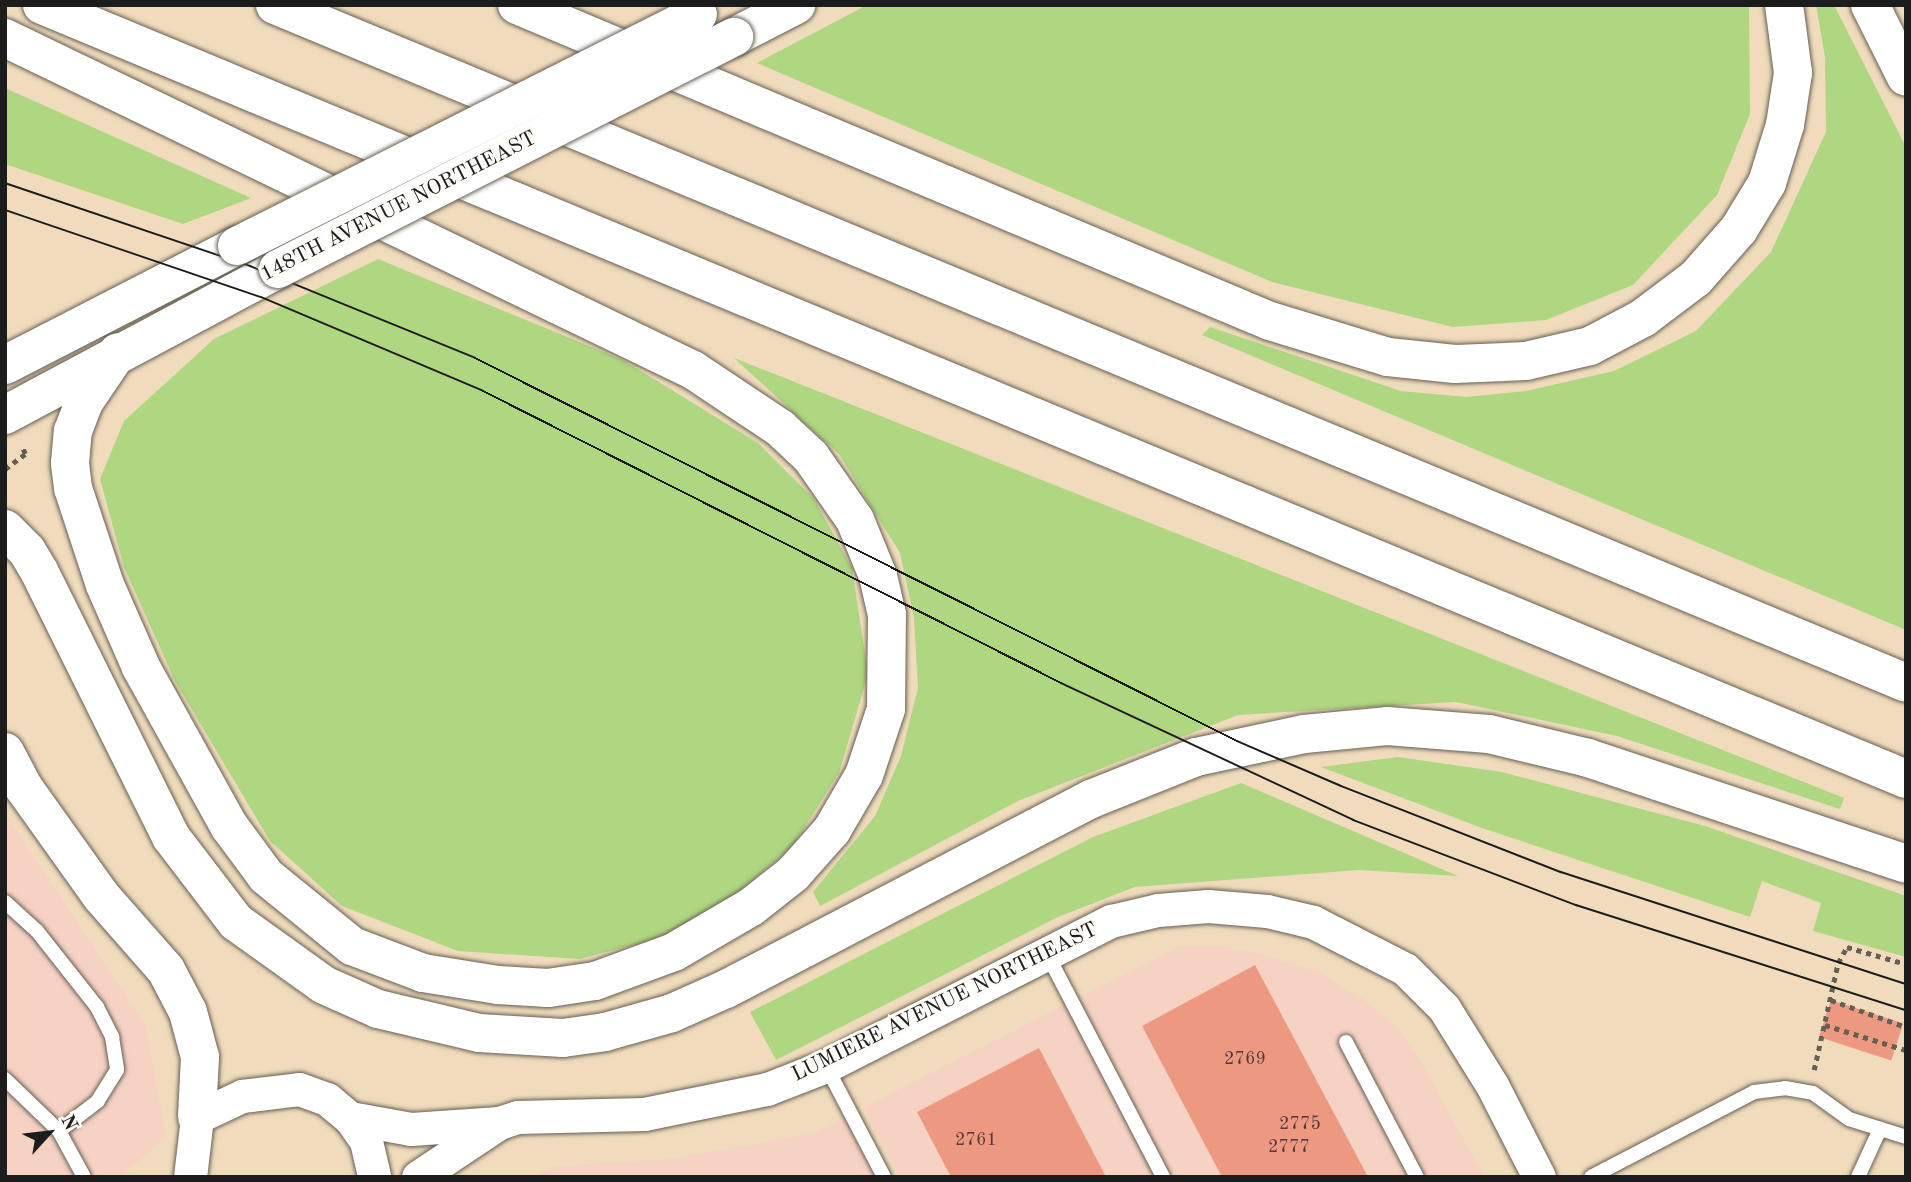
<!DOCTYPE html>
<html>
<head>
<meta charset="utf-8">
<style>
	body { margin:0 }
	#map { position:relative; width:1911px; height:1182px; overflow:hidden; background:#f0dcbc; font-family:"Old Standard TT",serif }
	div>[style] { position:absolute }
	.built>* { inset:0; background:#f6d2c3 }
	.green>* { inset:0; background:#afd680 }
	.building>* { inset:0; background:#ed9982; transform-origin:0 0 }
	.path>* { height:4.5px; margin-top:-2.25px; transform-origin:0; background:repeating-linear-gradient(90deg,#665f54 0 5px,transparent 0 10px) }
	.roads { filter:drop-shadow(0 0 2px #665f54) drop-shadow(0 0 2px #665f54) }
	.service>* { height:14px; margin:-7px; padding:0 7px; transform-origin:7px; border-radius:7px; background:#fff }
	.tertiary>* { height:33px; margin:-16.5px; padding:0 16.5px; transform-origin:16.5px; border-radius:16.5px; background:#fff }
	.primary>* { height:38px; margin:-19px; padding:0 19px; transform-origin:19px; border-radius:19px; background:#fff }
	.motorway>* { height:38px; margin:-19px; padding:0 19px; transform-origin:19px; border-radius:19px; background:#fff }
	.tram>* { height:2px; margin:-1px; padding:0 1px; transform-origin:1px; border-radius:1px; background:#1c1c1c }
	.bridges { filter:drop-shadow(0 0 2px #665f54) drop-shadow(0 0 2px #665f54) }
	.primary-bridge>* { height:38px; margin:-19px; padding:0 19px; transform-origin:19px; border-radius:19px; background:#fff }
	span { translate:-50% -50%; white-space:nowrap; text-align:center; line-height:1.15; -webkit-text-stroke:6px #fdfcf7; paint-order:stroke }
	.number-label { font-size:18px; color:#503b36 }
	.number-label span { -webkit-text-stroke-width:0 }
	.street-label { font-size:21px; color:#1c1c1c }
	.frame { position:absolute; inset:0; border:7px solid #1c1c1c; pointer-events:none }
	.north { position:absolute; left:14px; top:1098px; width:70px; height:70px; -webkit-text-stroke:5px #fdfcf7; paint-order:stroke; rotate:63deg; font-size:19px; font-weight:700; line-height:28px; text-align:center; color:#1c1c1c }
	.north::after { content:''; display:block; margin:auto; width:24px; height:32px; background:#1c1c1c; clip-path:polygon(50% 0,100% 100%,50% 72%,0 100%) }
</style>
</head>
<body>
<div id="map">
	<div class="built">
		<div style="clip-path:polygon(5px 813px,146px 1026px,166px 1138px,121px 1177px,5px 1177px)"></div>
		<div style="clip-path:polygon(1180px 946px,1224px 947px,1265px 955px,1318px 972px,1363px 999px,1397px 1026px,1418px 1056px,1484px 1177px,900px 1177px,864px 1107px)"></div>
		<div style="clip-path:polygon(858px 1111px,890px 1177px,531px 1177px,555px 1166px,669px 1159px,810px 1134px)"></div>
	</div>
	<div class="green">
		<div style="clip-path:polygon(867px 5px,1749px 5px,1750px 114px,1717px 195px,1633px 285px,1546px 320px,1453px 327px,1272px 282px,757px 63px)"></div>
		<div style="clip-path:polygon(1816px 5px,1834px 5px,1906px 147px,1906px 630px,1202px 335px,1210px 327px,1401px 391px,1466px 397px,1526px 391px,1614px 371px,1696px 331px,1771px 252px,1826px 132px,1825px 57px)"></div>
		<div style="clip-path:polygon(5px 88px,251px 198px,183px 224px,5px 164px)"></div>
		<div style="clip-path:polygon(378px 259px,623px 360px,758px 443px,814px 499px,852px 568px,868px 674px,839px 773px,793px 846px,736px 894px,660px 938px,580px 959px,458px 951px,342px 906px,270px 841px,175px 681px,124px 567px,100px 479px,124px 421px,214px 339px)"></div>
		<div style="clip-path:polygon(734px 358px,1844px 798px,1840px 809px,1617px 736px,1456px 702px,1238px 715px,1018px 801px,820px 906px,813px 892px,875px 816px,901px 756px,918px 688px,914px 618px,900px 553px,839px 454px)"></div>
		<div style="clip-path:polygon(1398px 757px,1502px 772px,1705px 826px,1906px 896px,1906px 957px,1813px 931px,1821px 903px,1762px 881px,1750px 917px,1482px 828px,1321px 767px)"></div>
		<div style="clip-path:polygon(1241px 783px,1458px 876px,1359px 870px,1135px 887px,1058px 917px,776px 1060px,750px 1012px,1093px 837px)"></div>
	</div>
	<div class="building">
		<div style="clip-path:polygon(1255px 965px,1368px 1177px,1222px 1177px,1142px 1026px)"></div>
		<div style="left:1831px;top:1000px;width:76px;height:39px;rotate:18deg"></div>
		<div style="clip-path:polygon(1039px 1048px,1106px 1177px,951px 1177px,917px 1112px)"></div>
	</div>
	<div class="path">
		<div style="left:5px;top:469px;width:25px;rotate:-37deg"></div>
		<div style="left:25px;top:454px;width:9px;rotate:-111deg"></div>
		<div style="left:1831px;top:1000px;width:80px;rotate:19.8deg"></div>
		<div style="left:1825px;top:1025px;width:85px;rotate:17.2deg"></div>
		<div style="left:1814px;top:1070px;width:110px;rotate:-77.4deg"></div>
		<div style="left:1838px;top:963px;width:18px;rotate:-61deg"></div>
		<div style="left:1847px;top:947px;width:61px;rotate:16.1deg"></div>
	</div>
	<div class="roads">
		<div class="service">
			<div style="left:5px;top:902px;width:43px;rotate:42.2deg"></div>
			<div style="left:37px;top:931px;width:97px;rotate:51.7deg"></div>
			<div style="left:97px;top:1007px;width:34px;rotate:63deg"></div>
			<div style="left:112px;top:1037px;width:33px;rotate:81deg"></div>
			<div style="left:117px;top:1070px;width:36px;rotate:122deg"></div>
			<div style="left:98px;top:1101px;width:49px;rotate:142.4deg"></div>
			<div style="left:59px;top:1131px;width:75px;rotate:-136.1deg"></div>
			<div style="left:1047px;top:954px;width:251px;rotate:62.5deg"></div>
			<div style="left:1346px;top:1042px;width:153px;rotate:62.3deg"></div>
			<div style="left:826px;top:1066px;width:125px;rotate:62.4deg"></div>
			<div style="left:59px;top:1131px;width:52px;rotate:61.5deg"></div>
			<div style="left:1591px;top:1177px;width:184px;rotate:-27.5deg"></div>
			<div style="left:1754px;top:1092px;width:31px;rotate:-7deg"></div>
			<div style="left:1785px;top:1088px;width:28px;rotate:10deg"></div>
			<div style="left:1813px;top:1093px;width:44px;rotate:35.8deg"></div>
			<div style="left:1849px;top:1119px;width:60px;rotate:17.5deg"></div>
			<div style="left:1858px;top:1177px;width:53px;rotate:-65.4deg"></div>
		</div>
		<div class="tertiary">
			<div style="left:350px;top:1118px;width:62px;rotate:10.2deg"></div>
			<div style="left:411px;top:1129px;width:88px;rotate:-3.9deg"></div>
			<div style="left:190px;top:1177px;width:60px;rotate:-83.3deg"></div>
			<div style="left:197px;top:1117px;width:50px;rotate:-25deg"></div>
			<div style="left:242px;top:1096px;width:57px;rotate:-7deg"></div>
			<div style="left:299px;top:1089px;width:30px;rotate:20deg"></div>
			<div style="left:327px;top:1099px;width:30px;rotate:40deg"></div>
			<div style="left:350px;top:1118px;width:28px;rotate:55deg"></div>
			<div style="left:366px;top:1141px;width:37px;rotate:77deg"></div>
			<div style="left:418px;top:1177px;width:97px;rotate:-33.7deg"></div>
			<div style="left:499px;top:1123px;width:19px;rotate:-18deg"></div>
			<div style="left:517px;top:1117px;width:127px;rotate:-1.4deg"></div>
			<div style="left:644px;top:1114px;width:126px;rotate:-11.5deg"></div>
			<div style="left:767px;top:1089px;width:63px;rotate:-21.3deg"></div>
			<div style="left:826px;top:1066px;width:320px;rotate:-27deg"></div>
			<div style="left:1111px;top:921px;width:48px;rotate:-13.2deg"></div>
			<div style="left:1158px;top:910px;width:50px;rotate:-4.6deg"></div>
			<div style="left:1208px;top:906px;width:59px;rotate:4.8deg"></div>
			<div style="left:1267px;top:911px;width:47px;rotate:13.4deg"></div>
			<div style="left:1313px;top:922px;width:103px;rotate:27.1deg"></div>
			<div style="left:1405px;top:969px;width:55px;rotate:45deg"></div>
			<div style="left:1444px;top:1008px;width:91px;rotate:58.1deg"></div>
			<div style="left:1492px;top:1085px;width:103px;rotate:62.9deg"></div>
		</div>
		<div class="primary">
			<div style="left:734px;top:37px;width:70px;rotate:-27.3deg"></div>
			<div style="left:5px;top:365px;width:261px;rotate:-27.2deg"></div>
			<div style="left:5px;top:415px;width:310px;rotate:-28.1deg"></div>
		</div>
		<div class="motorway">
			<div style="left:42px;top:5px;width:2018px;rotate:22.55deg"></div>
			<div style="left:275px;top:5px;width:1766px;rotate:22.57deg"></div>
			<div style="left:517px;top:5px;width:817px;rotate:22.77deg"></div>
			<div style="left:1270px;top:321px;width:123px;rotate:17deg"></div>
			<div style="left:1388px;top:357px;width:67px;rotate:6deg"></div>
			<div style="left:1455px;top:364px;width:71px;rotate:-2.4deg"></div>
			<div style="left:1526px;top:361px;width:66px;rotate:-13.2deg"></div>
			<div style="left:1590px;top:346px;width:60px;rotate:-27.8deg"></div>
			<div style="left:1643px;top:318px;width:66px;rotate:-37deg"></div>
			<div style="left:1696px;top:278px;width:65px;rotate:-48.7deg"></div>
			<div style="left:1739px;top:229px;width:54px;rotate:-58.7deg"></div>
			<div style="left:1767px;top:183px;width:61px;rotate:-72.8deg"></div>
			<div style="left:1785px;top:125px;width:53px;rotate:-81.3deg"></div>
			<div style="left:1793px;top:73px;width:69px;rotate:-97.5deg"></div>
			<div style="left:1870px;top:5px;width:80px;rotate:63.4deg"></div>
			<div style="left:5px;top:38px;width:764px;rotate:25.76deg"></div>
			<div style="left:693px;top:370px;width:105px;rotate:33.7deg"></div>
			<div style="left:780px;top:428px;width:42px;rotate:43.1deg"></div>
			<div style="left:811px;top:457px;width:77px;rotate:55.1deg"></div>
			<div style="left:855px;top:520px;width:61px;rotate:67.7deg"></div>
			<div style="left:878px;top:576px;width:39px;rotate:77deg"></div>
			<div style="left:887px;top:614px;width:95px;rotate:90.6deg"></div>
			<div style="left:886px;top:709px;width:70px;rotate:108.4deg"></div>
			<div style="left:864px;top:775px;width:64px;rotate:120.2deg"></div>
			<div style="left:832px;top:830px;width:59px;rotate:131.6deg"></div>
			<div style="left:793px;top:874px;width:53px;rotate:141.8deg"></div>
			<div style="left:751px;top:907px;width:89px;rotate:149.7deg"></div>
			<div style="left:674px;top:952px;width:84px;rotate:159.8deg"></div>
			<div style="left:595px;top:981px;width:48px;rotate:171.5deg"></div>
			<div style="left:548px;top:988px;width:50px;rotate:-176.6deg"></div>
			<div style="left:498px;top:985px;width:76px;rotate:-170.9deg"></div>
			<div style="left:423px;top:973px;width:76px;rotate:-159.2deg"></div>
			<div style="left:352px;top:946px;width:111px;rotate:-140.9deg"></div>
			<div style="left:266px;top:876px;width:62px;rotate:-126.5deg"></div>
			<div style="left:229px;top:826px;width:182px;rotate:-119deg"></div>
			<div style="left:141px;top:667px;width:90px;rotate:-113.7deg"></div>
			<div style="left:105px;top:585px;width:102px;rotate:-108.3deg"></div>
			<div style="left:73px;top:488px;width:25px;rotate:-97deg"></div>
			<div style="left:70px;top:463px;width:32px;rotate:-85deg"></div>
			<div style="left:73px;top:431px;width:31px;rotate:-69deg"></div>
			<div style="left:84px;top:402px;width:60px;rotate:-55.8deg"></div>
			<div style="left:5px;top:529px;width:31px;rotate:45deg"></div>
			<div style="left:27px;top:551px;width:23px;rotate:59deg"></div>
			<div style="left:39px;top:571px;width:297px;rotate:63.6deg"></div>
			<div style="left:171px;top:837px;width:107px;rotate:52.6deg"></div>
			<div style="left:236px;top:922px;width:108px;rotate:35.6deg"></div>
			<div style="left:324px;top:985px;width:59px;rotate:24deg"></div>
			<div style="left:378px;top:1009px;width:104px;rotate:13.4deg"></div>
			<div style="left:479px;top:1033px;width:84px;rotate:3.4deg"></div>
			<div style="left:563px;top:1038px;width:42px;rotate:-8.1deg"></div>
			<div style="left:605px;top:1032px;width:70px;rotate:-15.8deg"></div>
			<div style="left:672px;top:1013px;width:59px;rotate:-24deg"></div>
			<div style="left:726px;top:989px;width:411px;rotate:-27.5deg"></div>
			<div style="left:1091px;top:799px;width:113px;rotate:-21.8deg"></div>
			<div style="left:1196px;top:757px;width:110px;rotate:-12deg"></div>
			<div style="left:1304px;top:734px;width:83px;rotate:-5.5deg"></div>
			<div style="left:1387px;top:726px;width:102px;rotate:4.5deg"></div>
			<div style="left:1489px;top:734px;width:102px;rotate:13.6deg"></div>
			<div style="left:1588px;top:758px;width:335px;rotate:18.4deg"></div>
			<div style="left:5px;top:752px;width:41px;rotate:62.2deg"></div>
			<div style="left:24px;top:788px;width:133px;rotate:54.5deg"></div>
			<div style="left:101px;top:896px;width:98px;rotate:48.7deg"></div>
			<div style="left:166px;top:970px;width:47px;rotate:62.4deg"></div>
			<div style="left:188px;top:1012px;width:47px;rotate:75.1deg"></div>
			<div style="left:200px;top:1057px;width:60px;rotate:92.9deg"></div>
		</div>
	</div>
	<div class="tram">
		<div style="left:5px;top:183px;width:259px;rotate:18.7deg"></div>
		<div style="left:250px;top:266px;width:243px;rotate:22.2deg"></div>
		<div style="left:475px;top:358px;width:853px;rotate:26.69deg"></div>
		<div style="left:1237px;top:741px;width:113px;rotate:23.4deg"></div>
		<div style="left:1341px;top:786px;width:236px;rotate:21.4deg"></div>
		<div style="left:1561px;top:872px;width:363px;rotate:18deg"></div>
		<div style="left:5px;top:210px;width:270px;rotate:18.8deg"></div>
		<div style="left:261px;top:297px;width:241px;rotate:22.9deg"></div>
		<div style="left:483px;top:391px;width:648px;rotate:26.8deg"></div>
		<div style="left:1061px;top:683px;width:323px;rotate:25.1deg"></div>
		<div style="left:1353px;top:820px;width:239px;rotate:20.9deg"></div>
		<div style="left:1576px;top:905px;width:346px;rotate:17.7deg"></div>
	</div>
	<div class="bridges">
		<div class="primary-bridge">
			<div style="left:237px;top:246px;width:516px;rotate:-26.71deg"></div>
			<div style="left:278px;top:269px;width:512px;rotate:-26.97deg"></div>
		</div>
	</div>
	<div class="number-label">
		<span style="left:1245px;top:1059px">2769</span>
		<span style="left:1300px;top:1124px">2775</span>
		<span style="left:976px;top:1140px">2761</span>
		<span style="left:1289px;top:1147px">2777</span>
	</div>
	<div class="street-label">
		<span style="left:399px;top:207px;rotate:-27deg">148TH AVENUE NORTHEAST</span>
		<span style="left:945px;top:1003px;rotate:-26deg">LUMIERE AVENUE NORTHEAST</span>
	</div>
	<div class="frame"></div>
	<div class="north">N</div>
</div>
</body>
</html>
